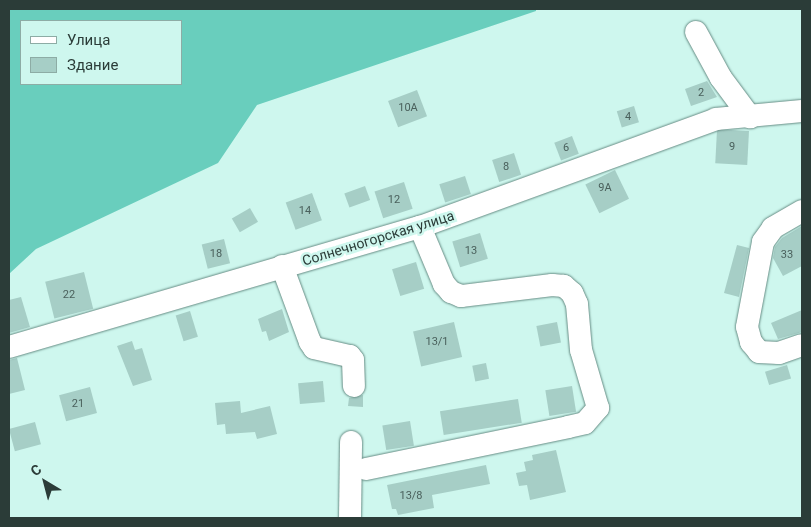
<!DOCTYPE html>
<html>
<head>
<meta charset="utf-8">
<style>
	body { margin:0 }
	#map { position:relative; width:811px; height:527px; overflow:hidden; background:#cef7ee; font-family:Roboto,sans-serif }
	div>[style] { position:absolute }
	.forest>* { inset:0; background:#69cebd }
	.building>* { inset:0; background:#a6cec6; transform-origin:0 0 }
	.roads { filter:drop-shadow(0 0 1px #668c84) drop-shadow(0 0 1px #668c84) }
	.minor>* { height:22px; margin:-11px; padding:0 11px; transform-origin:11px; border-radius:11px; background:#fff }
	span { translate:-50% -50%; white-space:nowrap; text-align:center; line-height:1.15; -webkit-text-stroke:5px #cef7ee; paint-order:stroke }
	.number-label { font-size:11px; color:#4a605c }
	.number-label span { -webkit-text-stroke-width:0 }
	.street-label { font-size:14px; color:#2b3c38 }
	.frame { position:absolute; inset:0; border:10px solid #2b3c38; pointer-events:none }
	.legend { position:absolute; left:20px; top:20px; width:162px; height:65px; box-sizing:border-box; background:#cef7ee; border:1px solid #8daca5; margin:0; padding:6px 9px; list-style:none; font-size:15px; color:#2b3c38 }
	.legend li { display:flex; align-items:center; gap:10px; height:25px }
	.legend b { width:25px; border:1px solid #8daca5 }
	.north { position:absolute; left:20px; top:457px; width:50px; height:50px; -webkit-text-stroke:4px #cef7ee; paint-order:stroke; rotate:323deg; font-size:14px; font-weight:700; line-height:20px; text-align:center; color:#2b3c38 }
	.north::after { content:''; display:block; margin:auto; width:18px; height:22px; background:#2b3c38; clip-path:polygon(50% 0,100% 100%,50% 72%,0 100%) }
</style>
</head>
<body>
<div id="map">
	<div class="forest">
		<div style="clip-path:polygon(evenodd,9px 9px,536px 9px,536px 11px,257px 105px,218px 163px,36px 249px,9px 274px,9px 9px,21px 21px,181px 21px,181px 84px,21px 84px,21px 21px)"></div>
	</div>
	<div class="building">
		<div style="clip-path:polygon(707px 81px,717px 97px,691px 106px,685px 89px)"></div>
		<div style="left:417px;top:90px;width:28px;height:31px;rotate:69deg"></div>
		<div style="left:634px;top:106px;width:17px;height:18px;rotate:73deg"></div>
		<div style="left:749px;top:131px;width:34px;height:32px;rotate:93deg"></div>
		<div style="left:572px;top:136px;width:19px;height:19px;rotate:69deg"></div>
		<div style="left:514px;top:153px;width:23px;height:23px;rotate:72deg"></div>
		<div style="left:615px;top:170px;width:32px;height:33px;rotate:64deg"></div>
		<div style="left:465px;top:176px;width:19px;height:27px;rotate:72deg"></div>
		<div style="left:404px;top:182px;width:28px;height:31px;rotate:72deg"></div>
		<div style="left:365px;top:186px;width:15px;height:22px;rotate:70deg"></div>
		<div style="left:312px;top:193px;width:29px;height:28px;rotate:70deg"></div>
		<div style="left:250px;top:208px;width:16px;height:21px;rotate:60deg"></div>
		<div style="clip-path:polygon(802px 226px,802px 266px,783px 276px,773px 258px,775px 247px,782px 238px)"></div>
		<div style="left:480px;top:233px;width:27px;height:29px;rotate:73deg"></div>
		<div style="left:224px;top:239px;width:25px;height:23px;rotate:76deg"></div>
		<div style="clip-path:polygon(737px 245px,749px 248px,739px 297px,724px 293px)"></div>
		<div style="left:416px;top:262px;width:28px;height:25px;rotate:73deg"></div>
		<div style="left:84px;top:272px;width:38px;height:40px;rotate:76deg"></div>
		<div style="clip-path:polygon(21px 297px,30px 327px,9px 333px,9px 300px)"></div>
		<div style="clip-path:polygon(282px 309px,289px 332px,269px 341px,266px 331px,262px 332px,258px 319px)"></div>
		<div style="clip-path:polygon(802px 310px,802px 332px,778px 339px,771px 323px)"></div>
		<div style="left:190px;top:311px;width:27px;height:15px;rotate:73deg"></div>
		<div style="left:454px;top:322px;width:36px;height:42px;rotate:77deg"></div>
		<div style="left:557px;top:322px;width:21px;height:21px;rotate:79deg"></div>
		<div style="clip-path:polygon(132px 341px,135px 350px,142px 348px,152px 380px,133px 386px,117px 346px)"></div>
		<div style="clip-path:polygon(17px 358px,25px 390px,9px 394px,9px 360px)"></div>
		<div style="left:486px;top:363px;width:16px;height:14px;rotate:79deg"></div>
		<div style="left:787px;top:365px;width:14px;height:23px;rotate:73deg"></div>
		<div style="left:323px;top:381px;width:21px;height:25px;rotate:85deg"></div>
		<div style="left:572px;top:386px;width:26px;height:27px;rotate:81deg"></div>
		<div style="left:90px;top:387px;width:27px;height:32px;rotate:75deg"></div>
		<div style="clip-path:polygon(363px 395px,363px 407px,348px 406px,349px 398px)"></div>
		<div style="left:518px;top:399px;width:24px;height:79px;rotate:81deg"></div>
		<div style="clip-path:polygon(240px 401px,241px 413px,270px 406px,277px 434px,257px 439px,255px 432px,226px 434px,225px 424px,217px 425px,215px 403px)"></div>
		<div style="left:410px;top:421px;width:25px;height:28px;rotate:81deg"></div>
		<div style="left:35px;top:422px;width:23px;height:27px;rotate:75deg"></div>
		<div style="clip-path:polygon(556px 450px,566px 492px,530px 500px,527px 485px,519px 486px,516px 473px,526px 471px,524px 462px,533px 460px,532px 455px)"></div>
		<div style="clip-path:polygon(486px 465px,490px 484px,432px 495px,434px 508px,398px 515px,396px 509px,392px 509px,387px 485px)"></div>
	</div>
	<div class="roads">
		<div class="minor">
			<div style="left:696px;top:32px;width:52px;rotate:61.5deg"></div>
			<div style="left:721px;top:78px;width:49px;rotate:53.4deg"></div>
			<div style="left:802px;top:211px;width:34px;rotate:150deg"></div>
			<div style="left:773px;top:228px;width:17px;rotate:126deg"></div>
			<div style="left:763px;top:242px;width:86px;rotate:100.7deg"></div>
			<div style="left:747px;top:327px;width:16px;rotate:75deg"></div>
			<div style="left:751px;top:342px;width:13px;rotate:51deg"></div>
			<div style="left:759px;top:352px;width:20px;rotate:3deg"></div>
			<div style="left:779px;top:353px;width:24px;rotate:-19deg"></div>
			<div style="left:282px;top:266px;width:81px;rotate:69.8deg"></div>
			<div style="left:310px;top:342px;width:7px;rotate:56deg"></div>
			<div style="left:314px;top:348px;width:37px;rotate:13deg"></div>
			<div style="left:350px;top:356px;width:5px;rotate:53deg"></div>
			<div style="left:353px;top:360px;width:26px;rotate:88deg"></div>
			<div style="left:9px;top:347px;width:428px;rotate:-16.3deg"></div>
			<div style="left:420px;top:227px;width:315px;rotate:-20deg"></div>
			<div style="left:716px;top:119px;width:86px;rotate:-5.3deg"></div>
			<div style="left:366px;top:469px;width:206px;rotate:-11.7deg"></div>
			<div style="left:568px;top:427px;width:17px;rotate:-13deg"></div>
			<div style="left:585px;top:423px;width:20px;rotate:-49deg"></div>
			<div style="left:598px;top:408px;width:60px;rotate:-106.3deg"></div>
			<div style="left:581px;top:350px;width:46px;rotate:-95deg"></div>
			<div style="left:577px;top:304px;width:12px;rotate:-114deg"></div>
			<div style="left:572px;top:293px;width:11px;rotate:-139deg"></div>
			<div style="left:564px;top:286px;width:12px;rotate:-175deg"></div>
			<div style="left:552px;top:285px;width:92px;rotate:173.1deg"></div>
			<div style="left:461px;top:296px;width:11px;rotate:-158deg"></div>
			<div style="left:451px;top:292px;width:11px;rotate:-131deg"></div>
			<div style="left:444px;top:284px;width:62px;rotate:-112.8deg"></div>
			<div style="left:350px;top:518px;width:76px;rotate:-89.2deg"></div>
		</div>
	</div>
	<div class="number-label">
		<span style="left:701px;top:93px">2</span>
		<span style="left:408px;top:108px">10А</span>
		<span style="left:628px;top:117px">4</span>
		<span style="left:732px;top:147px">9</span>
		<span style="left:566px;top:148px">6</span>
		<span style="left:506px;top:167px">8</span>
		<span style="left:605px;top:188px">9А</span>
		<span style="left:394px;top:200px">12</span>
		<span style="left:305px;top:211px">14</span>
		<span style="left:471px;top:251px">13</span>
		<span style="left:216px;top:254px">18</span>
		<span style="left:787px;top:255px">33</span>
		<span style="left:69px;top:295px">22</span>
		<span style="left:437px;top:342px">13/1</span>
		<span style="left:78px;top:404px">21</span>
		<span style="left:411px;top:496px">13/8</span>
	</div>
	<div class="street-label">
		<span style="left:378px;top:238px;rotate:-17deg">Солнечногорская улица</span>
	</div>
	<div class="frame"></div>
	<ul class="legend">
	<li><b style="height:6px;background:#fff"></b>Улица</li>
	<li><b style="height:14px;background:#a6cec6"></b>Здание</li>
	</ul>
	<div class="north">С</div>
</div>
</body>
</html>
